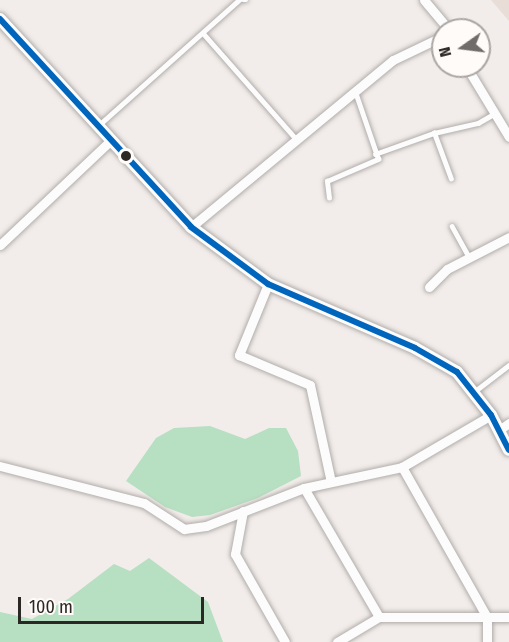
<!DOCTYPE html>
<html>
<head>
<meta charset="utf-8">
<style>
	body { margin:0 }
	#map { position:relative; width:509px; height:642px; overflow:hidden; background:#f2edea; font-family:"Fira Sans Condensed",sans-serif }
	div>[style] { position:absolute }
	.built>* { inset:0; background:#e8ddd7 }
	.forest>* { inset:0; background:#b7dfc1 }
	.roads { filter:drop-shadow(0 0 2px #b1adab) drop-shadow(0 0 2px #b1adab) }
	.service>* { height:4.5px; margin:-2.25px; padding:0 2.25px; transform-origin:2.25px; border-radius:2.25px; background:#fdfcfc }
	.minor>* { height:9px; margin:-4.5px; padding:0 4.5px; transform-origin:4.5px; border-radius:4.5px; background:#fdfcfc }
	.tertiary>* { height:12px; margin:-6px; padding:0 6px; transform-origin:6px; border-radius:6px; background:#fdfcfc }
	.bus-1>* { height:6px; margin:-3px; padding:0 3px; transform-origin:3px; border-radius:3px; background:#0065bd }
	.dots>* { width:16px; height:16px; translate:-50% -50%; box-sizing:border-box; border:3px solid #fffbf8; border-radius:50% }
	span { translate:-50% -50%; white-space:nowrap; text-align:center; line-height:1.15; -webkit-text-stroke:4.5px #fffbf8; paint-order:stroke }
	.north { position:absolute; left:431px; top:18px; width:60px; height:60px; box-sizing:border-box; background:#fffbf8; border:2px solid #aaa6a4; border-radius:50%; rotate:256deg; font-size:16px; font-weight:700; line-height:24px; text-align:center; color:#2a2725 }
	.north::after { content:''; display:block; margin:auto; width:21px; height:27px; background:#706c6a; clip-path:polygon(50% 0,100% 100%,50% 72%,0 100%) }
	.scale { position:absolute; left:18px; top:597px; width:186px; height:27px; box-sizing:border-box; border:3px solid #2a2725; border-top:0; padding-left:8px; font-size:18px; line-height:21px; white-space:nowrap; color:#2a2725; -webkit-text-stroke:4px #fffbf8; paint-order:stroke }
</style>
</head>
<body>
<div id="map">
	<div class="built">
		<div style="clip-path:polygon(491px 0,509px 0,509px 21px)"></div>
	</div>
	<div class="forest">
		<div style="clip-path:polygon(210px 426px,245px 439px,269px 428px,286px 428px,298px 451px,301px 476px,258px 498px,210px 515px,192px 517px,165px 507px,126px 481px,156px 438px,174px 428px)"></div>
		<div style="clip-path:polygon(149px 558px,208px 602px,223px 642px,0 642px,0 612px,32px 619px,68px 599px,114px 564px,130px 571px)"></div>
	</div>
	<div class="roads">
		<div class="service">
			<div style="left:243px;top:0;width:3px"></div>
			<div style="left:203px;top:33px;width:141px;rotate:48.7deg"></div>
			<div style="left:99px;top:125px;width:188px;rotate:-41.8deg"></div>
			<div style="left:375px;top:154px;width:63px;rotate:-19.6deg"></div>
			<div style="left:451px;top:179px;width:49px;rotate:-110.3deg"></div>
			<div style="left:434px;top:133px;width:45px;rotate:-12.8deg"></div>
			<div style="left:478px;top:123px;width:20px;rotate:-30deg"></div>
			<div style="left:329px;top:198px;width:17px;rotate:-97deg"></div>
			<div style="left:327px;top:181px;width:56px;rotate:-23.3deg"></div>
			<div style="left:378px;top:159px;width:71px;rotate:-108.9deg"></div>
			<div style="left:452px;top:226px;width:37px;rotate:61deg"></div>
			<div style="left:475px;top:391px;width:43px;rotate:-37.4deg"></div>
		</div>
		<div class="minor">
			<div style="left:424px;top:0;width:39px;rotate:50deg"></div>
			<div style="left:466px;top:66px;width:83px;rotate:58.8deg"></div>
			<div style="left:191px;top:227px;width:262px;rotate:-39.6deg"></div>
			<div style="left:393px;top:60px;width:55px;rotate:-25.6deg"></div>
			<div style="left:0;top:245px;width:151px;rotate:-43.4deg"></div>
			<div style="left:268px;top:284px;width:77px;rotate:112.2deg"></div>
			<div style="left:239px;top:355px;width:77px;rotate:22.9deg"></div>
			<div style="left:310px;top:385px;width:99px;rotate:77.8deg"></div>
			<div style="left:429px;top:287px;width:25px;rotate:-45deg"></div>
			<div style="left:447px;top:269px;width:70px;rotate:-27.3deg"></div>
			<div style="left:499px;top:430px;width:12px;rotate:-35deg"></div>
			<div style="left:0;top:466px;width:149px;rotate:14.4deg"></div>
			<div style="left:144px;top:503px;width:48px;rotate:33deg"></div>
			<div style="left:184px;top:529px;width:22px;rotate:-8deg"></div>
			<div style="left:206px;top:526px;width:105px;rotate:-21.2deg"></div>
			<div style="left:304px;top:488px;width:100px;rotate:-12.1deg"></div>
			<div style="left:402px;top:467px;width:103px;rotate:-30.3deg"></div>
			<div style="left:402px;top:467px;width:172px;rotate:60.5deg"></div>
			<div style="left:487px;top:617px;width:25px;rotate:90deg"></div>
			<div style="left:304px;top:488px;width:149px;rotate:59.8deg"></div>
			<div style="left:379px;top:617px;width:49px;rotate:149.2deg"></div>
			<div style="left:243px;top:511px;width:44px;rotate:100.5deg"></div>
			<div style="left:235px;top:554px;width:101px;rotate:60.4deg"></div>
			<div style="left:379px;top:617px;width:130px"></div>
		</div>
		<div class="tertiary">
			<div style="left:0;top:19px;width:282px;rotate:47.4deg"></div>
			<div style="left:191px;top:227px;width:96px;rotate:36.5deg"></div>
			<div style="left:268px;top:284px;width:160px;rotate:23.5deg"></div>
			<div style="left:415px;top:348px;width:48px;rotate:29.7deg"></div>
			<div style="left:457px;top:372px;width:55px;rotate:51.7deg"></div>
			<div style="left:491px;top:415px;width:39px;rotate:63deg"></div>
		</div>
	</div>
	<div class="bus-1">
		<div style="left:0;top:19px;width:282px;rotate:47.4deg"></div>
		<div style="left:191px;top:227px;width:96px;rotate:36.5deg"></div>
		<div style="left:268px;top:284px;width:160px;rotate:23.5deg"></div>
		<div style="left:415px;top:348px;width:48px;rotate:29.7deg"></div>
		<div style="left:457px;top:372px;width:55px;rotate:51.7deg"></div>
		<div style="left:491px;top:415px;width:39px;rotate:63deg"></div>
	</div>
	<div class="dots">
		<div style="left:126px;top:156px;background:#2a2725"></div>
	</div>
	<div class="north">N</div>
	<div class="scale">100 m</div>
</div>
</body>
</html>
